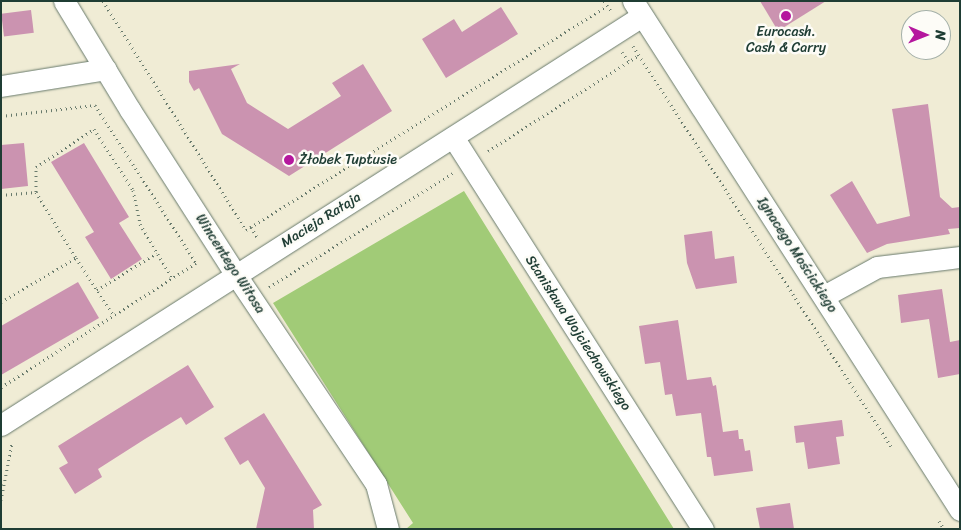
<!DOCTYPE html>
<html>
<head>
<meta charset="utf-8">
<style>
	body { margin:0 }
	#map { position:relative; width:961px; height:530px; overflow:hidden; background:#f0ecd5; font-family:Sriracha,sans-serif }
	div>[style] { position:absolute }
	.green>* { inset:0; background:#a1cb77 }
	.building>* { inset:0; background:#cb93b0; transform-origin:0 0 }
	.path>* { height:3px; margin-top:-1.5px; transform-origin:0; background:repeating-linear-gradient(90deg,#687a6c 0 1px,transparent 0 5px) }
	.roads { filter:drop-shadow(0 0 1px #687a6c) drop-shadow(0 0 1px #687a6c) }
	.minor>* { height:21px; margin:-10.5px; padding:0 10.5px; transform-origin:10.5px; border-radius:10.5px; background:#fff }
	.dots>* { width:14px; height:14px; translate:-50% -50%; box-sizing:border-box; border:2px solid #fdfcf7; border-radius:50% }
	span { translate:-50% -50%; white-space:nowrap; text-align:center; line-height:1.15; -webkit-text-stroke:5px #fdfcf7; paint-order:stroke }
	.poi-label { font-size:14px; color:#1f3d34 }
	.left { translate:0 -50%; text-align:left }
	.street-label { font-size:14px; color:#1f3d34 }
	.frame { position:absolute; inset:0; border:2px solid #1f3d34; pointer-events:none }
	.north { position:absolute; left:901px; top:10px; width:50px; height:50px; box-sizing:border-box; background:#fdfcf7; border:1px solid #a4b0a9; border-radius:50%; rotate:91deg; font-size:14px; font-weight:700; line-height:20px; text-align:center; color:#1f3d34 }
	.north::after { content:''; display:block; margin:auto; width:18px; height:22px; background:#b5179e; clip-path:polygon(50% 0,100% 100%,50% 72%,0 100%) }
</style>
</head>
<body>
<div id="map">
	<div class="green">
		<div style="clip-path:polygon(464px 191px,674px 529px,406px 529px,413px 523px,273px 303px)"></div>
	</div>
	<div class="building">
		<div style="clip-path:polygon(760px 1px,826px 1px,778px 31px)"></div>
		<div style="clip-path:polygon(501px 7px,518px 34px,446px 78px,422px 39px,454px 19px,462px 32px)"></div>
		<div style="left:31px;top:10px;width:23px;height:30px;rotate:83deg"></div>
		<div style="clip-path:polygon(240px 64px,231px 69px,247px 103px,288px 129px,341px 96px,332px 83px,363px 64px,392px 111px,289px 176px,222px 134px,199px 88px,194px 91px,189px 82px,189px 71px)"></div>
		<div style="clip-path:polygon(928px 104px,940px 197px,952px 208px,960px 207px,960px 228px,948px 229px,950px 234px,887px 244px,867px 253px,830px 195px,852px 181px,877px 224px,910px 216px,892px 109px)"></div>
		<div style="clip-path:polygon(24px 143px,28px 186px,1px 189px,1px 145px)"></div>
		<div style="clip-path:polygon(84px 143px,129px 217px,119px 223px,142px 259px,111px 279px,85px 237px,94px 232px,51px 162px)"></div>
		<div style="clip-path:polygon(712px 231px,715px 259px,734px 256px,737px 283px,696px 289px,687px 263px,684px 235px)"></div>
		<div style="clip-path:polygon(78px 282px,99px 318px,1px 375px,1px 326px)"></div>
		<div style="clip-path:polygon(942px 289px,950px 342px,960px 340px,960px 374px,938px 378px,929px 319px,901px 323px,898px 295px)"></div>
		<div style="clip-path:polygon(678px 320px,687px 380px,711px 377px,713px 386px,716px 385px,723px 432px,738px 430px,739px 439px,743px 439px,745px 451px,750px 450px,753px 471px,714px 476px,711px 457px,707px 457px,701px 413px,676px 416px,672px 394px,665px 395px,660px 362px,645px 364px,639px 326px)"></div>
		<div style="clip-path:polygon(188px 365px,214px 407px,186px 425px,181px 417px,145px 439px,98px 469px,102px 477px,75px 494px,59px 468px,68px 463px,58px 446px)"></div>
		<div style="clip-path:polygon(264px 413px,322px 505px,313px 510px,314px 529px,256px 529px,265px 488px,248px 460px,240px 465px,224px 438px)"></div>
		<div style="clip-path:polygon(842px 420px,844px 436px,836px 437px,840px 464px,808px 469px,804px 442px,796px 443px,794px 426px)"></div>
		<div style="clip-path:polygon(790px 503px,794px 529px,760px 529px,756px 508px)"></div>
	</div>
	<div class="path">
		<div style="left:103px;top:1px;width:270px;rotate:58deg"></div>
		<div style="left:246px;top:230px;width:425px;rotate:-31.8deg"></div>
		<div style="left:604px;top:1px;width:12px;rotate:55deg"></div>
		<div style="left:633px;top:46px;width:476px;rotate:57.2deg"></div>
		<div style="left:622px;top:52px;width:12px;rotate:55deg"></div>
		<div style="left:1px;top:116px;width:95px;rotate:-6.7deg"></div>
		<div style="left:95px;top:105px;width:188px;rotate:57.4deg"></div>
		<div style="left:196px;top:263px;width:231px;rotate:147.5deg"></div>
		<div style="left:488px;top:151px;width:179px;rotate:-32.4deg"></div>
		<div style="left:36px;top:192px;width:25px;rotate:-90deg"></div>
		<div style="left:36px;top:167px;width:69px;rotate:-33.2deg"></div>
		<div style="left:94px;top:129px;width:72px;rotate:57.4deg"></div>
		<div style="left:133px;top:190px;width:35px;rotate:78deg"></div>
		<div style="left:140px;top:224px;width:63px;rotate:59.3deg"></div>
		<div style="left:1px;top:195px;width:35px;rotate:-5deg"></div>
		<div style="left:36px;top:192px;width:77px;rotate:58.8deg"></div>
		<div style="left:251px;top:227px;width:12px;rotate:59deg"></div>
		<div style="left:269px;top:287px;width:216px;rotate:-31.8deg"></div>
		<div style="left:97px;top:290px;width:70px;rotate:-31.7deg"></div>
		<div style="left:1px;top:302px;width:87px;rotate:-30.4deg"></div>
		<div style="left:76px;top:258px;width:69px;rotate:56.8deg"></div>
		<div style="left:1px;top:500px;width:58px;rotate:-79.1deg"></div>
		<div style="left:939px;top:521px;width:9px;rotate:58deg"></div>
	</div>
	<div class="roads">
		<div class="minor">
			<div style="left:64px;top:1px;width:127px;rotate:58.8deg"></div>
			<div style="left:130px;top:110px;width:196px;rotate:57.3deg"></div>
			<div style="left:236px;top:275px;width:252px;rotate:56.2deg"></div>
			<div style="left:376px;top:484px;width:47px;rotate:75.1deg"></div>
			<div style="left:633px;top:1px;width:605px;rotate:57.28deg"></div>
			<div style="left:1px;top:86px;width:106px;rotate:-9.2deg"></div>
			<div style="left:453px;top:137px;width:465px;rotate:57.5deg"></div>
			<div style="left:824px;top:296px;width:60px;rotate:-28.7deg"></div>
			<div style="left:877px;top:267px;width:84px;rotate:-6.9deg"></div>
			<div style="left:1px;top:425px;width:760px;rotate:-32.54deg"></div>
		</div>
	</div>
	<div class="dots">
		<div style="left:786px;top:16px;background:#b5179e"></div>
		<div style="left:289px;top:160px;background:#b5179e"></div>
	</div>
	<div class="poi-label">
		<span style="left:786px;top:40px">Eurocash.<br>Cash &amp; Carry</span>
		<span class="left" style="left:299px;top:160px">Żłobek Tuptusie</span>
	</div>
	<div class="street-label">
		<span style="left:321px;top:220px;rotate:-32deg">Macieja Rataja</span>
		<span style="left:797px;top:255px;rotate:57deg">Ignacego Mościckiego</span>
		<span style="left:230px;top:264px;rotate:57deg">Wincentego Witosa</span>
		<span style="left:578px;top:333px;rotate:57deg">Stanisława Wojciechowskiego</span>
	</div>
	<div class="frame"></div>
	<div class="north">N</div>
</div>
</body>
</html>
